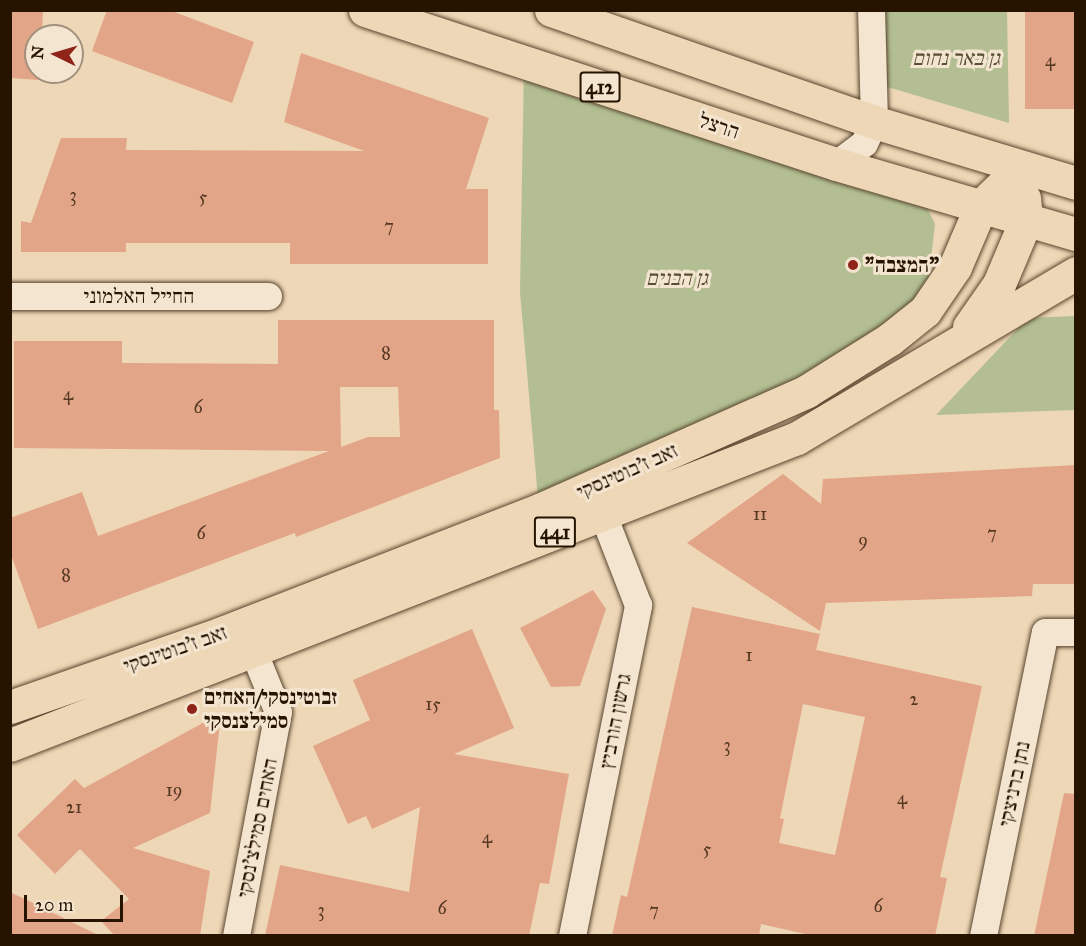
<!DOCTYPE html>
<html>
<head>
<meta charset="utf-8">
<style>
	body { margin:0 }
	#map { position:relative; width:1086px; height:946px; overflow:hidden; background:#eed7b6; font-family:"IM FELL Great Primer","Frank Ruhl Libre",serif }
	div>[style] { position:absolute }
	.green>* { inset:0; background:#b3bf93 }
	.building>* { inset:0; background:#e3a588; transform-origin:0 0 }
	.roads { filter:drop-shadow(0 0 2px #58452e) drop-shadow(0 0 2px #58452e) }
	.street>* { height:27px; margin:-13.5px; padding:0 13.5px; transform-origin:13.5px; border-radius:13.5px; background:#f4e5d0 }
	.primary>* { height:33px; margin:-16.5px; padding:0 16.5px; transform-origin:16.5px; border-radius:16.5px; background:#eed7b6 }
	.dots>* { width:16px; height:16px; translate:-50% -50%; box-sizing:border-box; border:3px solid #f4e5d0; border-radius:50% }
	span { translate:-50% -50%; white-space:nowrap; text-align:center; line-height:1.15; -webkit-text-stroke:6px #f4e5d0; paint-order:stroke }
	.number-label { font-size:18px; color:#553822 }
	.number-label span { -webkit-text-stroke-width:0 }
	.shield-label span { padding:2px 4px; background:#f4e5d0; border:2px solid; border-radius:4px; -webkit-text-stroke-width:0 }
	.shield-label { font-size:20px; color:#261400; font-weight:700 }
	.park-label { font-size:21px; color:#575033; font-style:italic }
	.street-label { font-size:21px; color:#261400 }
	.poi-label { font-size:21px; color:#261400; font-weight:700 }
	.left { translate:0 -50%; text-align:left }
	.frame { position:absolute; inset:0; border:12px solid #261400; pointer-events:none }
	.north { position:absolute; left:24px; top:24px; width:60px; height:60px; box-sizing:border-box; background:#f4e5d0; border:2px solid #a2917d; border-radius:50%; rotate:275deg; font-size:16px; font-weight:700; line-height:24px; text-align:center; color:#261400 }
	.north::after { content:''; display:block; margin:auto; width:21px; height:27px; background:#8f2418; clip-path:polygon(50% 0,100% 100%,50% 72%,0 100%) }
	.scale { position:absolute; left:24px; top:895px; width:99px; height:27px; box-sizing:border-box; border:3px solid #261400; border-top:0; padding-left:8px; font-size:18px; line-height:21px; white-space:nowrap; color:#261400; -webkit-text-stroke:4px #f4e5d0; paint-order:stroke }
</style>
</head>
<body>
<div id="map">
	<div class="green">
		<div style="clip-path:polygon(880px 11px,1007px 11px,1009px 123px,884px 86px)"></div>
		<div style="clip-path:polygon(524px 62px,917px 187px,935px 224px,925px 311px,890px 339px,539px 510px,520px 292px)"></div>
		<div style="clip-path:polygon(1075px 316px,1075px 410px,936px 415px,1028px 318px)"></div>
	</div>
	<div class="building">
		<div style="clip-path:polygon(10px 10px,43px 10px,42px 36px,36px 36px,39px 80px,10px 78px)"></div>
		<div style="clip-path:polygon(107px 10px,169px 10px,254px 42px,232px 103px,92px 51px)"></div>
		<div style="left:1025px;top:10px;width:51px;height:99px"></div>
		<div style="clip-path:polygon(301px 53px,489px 118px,466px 189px,488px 189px,488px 264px,290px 264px,290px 243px,126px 243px,126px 252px,21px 252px,21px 221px,31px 223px,61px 138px,127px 138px,126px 150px,364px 151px,284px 122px)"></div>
		<div style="clip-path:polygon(evenodd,278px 320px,494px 320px,494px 410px,499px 410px,500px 458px,296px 537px,295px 533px,38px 629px,10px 552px,10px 518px,82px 492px,98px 536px,329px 451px,14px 448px,14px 341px,122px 341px,122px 363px,278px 364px,278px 320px,340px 387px,398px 387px,400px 437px,368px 437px,341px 447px,340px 387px)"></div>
		<div style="clip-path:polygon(1076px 465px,1076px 584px,1033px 584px,1032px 596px,826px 603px,820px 631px,687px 543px,783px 474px,821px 504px,823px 479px)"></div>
		<div style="clip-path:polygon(593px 590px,606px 609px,580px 686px,551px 687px,520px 628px)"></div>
		<div style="clip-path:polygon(evenodd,692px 607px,820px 634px,816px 650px,982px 686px,940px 877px,947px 878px,935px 936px,814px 936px,761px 924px,759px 936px,612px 936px,621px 895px,627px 897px,692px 607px,803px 704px,865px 717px,835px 855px,779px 843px,784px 819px,780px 818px,803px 704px)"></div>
		<div style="clip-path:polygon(472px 629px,514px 728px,454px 754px,569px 774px,549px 884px,540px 883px,529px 936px,265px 936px,280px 865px,409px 892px,420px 807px,372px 829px,366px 816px,348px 824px,313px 746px,370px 720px,353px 680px)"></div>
		<div style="clip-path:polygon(221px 713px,210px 813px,133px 848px,210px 871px,200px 936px,115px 936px,101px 921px,129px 899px,80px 849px,55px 874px,17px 835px,75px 779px,84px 788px)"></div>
		<div style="clip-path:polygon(1064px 793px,1076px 794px,1076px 936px,1034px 936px)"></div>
		<div style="clip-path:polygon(10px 892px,33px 903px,100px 936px,10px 936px)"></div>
	</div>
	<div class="roads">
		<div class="street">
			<div style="left:836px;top:164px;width:35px;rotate:-37deg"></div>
			<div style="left:864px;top:143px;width:23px;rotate:-65deg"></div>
			<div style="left:874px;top:122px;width:112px;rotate:-91.5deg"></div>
			<div style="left:10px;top:296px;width:258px"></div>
			<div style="left:236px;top:936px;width:228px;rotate:-79.4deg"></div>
			<div style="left:278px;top:712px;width:64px;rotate:-112.1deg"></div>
			<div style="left:572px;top:936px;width:338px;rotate:-78.7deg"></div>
			<div style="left:638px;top:605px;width:100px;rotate:-111.2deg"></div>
			<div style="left:983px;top:936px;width:310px;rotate:-78.5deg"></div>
			<div style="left:1045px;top:632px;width:31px"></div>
		</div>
		<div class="primary">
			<div style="left:365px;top:10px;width:496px;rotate:18.1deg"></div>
			<div style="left:836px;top:164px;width:250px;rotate:16.3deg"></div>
			<div style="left:551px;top:10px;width:342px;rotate:19.1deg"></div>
			<div style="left:874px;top:122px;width:211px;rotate:16.8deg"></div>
			<div style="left:969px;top:327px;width:52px;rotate:-55.1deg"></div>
			<div style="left:999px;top:284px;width:69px;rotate:-67.1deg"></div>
			<div style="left:1026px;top:220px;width:22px;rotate:-95deg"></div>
			<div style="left:10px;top:707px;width:225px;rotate:-19.2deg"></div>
			<div style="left:222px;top:633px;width:340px;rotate:-21.2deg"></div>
			<div style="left:539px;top:510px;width:293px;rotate:-23.9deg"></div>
			<div style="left:807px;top:391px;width:98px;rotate:-32.1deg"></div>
			<div style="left:890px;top:339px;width:45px;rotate:-38.7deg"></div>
			<div style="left:925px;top:311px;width:53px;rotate:-55.7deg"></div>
			<div style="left:955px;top:267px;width:66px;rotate:-66.9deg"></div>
			<div style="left:981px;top:206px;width:56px;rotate:-44.3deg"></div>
			<div style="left:10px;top:745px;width:845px;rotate:-21.31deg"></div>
			<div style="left:797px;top:438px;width:324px;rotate:-30.6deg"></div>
		</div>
	</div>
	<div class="dots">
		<div style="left:853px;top:265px;background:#8f2418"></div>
		<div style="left:192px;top:709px;background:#8f2418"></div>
	</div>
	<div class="number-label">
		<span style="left:1050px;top:60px">4</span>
		<span style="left:73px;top:195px">3</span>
		<span style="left:203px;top:197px">5</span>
		<span style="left:389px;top:226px">7</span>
		<span style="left:386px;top:353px">8</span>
		<span style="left:68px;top:394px">4</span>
		<span style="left:198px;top:407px">6</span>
		<span style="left:760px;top:514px">11</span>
		<span style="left:201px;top:533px">6</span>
		<span style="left:992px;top:533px">7</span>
		<span style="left:863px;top:540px">9</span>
		<span style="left:66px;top:575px">8</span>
		<span style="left:749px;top:655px">1</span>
		<span style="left:914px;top:699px">2</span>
		<span style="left:433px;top:704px">15</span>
		<span style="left:727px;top:745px">3</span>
		<span style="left:174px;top:790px">19</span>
		<span style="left:902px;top:798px">4</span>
		<span style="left:74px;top:807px">21</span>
		<span style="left:487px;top:837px">4</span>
		<span style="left:707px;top:849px">5</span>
		<span style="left:878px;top:906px">6</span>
		<span style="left:442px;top:908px">6</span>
		<span style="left:321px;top:910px">3</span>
		<span style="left:654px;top:910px">7</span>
	</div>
	<div class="shield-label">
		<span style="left:600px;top:87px">412</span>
		<span style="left:555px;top:532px">441</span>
	</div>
	<div class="park-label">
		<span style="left:956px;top:58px">גן באר נחום</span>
		<span style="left:677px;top:278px">גן הבנים</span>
	</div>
	<div class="street-label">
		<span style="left:719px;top:126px;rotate:18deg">הרצל</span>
		<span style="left:139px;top:296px">החייל האלמוני</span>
		<span style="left:627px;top:471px;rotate:-24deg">זאב ז'בוטינסקי</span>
		<span style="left:175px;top:649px;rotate:-19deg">זאב ז'בוטינסקי</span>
		<span style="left:615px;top:721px;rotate:-79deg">גרשון הורביץ</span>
		<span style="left:1014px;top:784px;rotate:-78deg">נתן ברניצקי</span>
		<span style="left:257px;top:828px;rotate:-79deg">האחים סמילצ'נסקי</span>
	</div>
	<div class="poi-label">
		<span class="left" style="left:865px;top:265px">"המצבה"</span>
		<span class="left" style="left:204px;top:709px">זבוטינסקי/האחים<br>סמילצנסקי</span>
	</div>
	<div class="frame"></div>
	<div class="north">N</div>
	<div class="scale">20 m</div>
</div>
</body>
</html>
